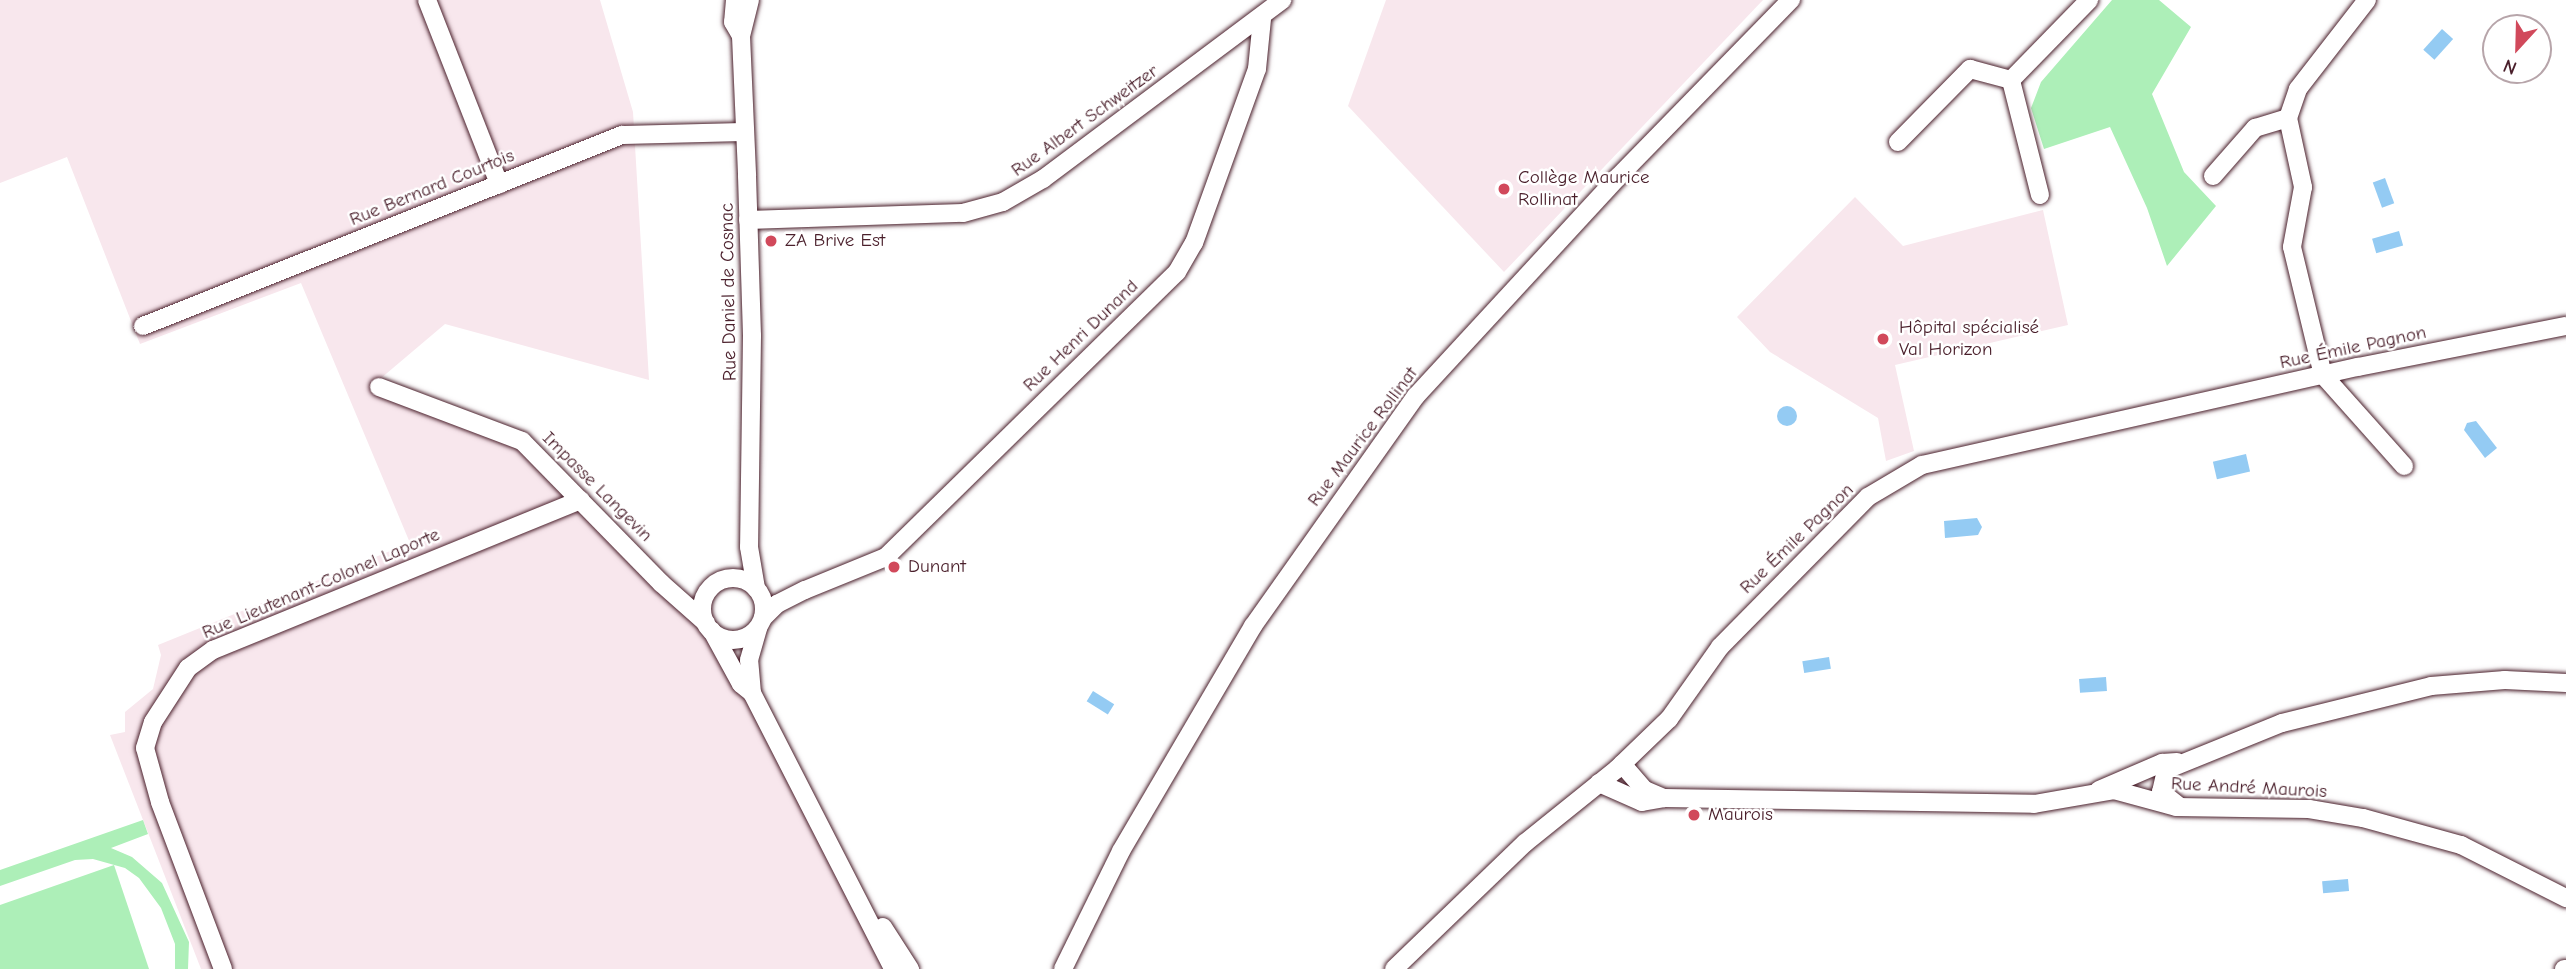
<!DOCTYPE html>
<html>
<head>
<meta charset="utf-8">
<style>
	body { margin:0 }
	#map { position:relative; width:2566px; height:969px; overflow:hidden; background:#fff; font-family:"Comic Neue",sans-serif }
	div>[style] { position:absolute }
	.built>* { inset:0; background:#f8e7ed }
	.green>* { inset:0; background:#adefb8 }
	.water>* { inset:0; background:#94cbf3; transform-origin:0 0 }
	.round { border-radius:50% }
	.roads { filter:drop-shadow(0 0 2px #4a1f2b) drop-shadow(0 0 2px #4a1f2b) }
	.minor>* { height:18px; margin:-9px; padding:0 9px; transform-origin:9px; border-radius:9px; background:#fff }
	.minor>.ring { margin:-9px; padding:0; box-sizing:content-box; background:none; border:18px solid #fff; border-radius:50% }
	.dots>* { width:19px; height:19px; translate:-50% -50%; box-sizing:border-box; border:4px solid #fff; border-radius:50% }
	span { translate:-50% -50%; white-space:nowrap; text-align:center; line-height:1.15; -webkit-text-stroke:5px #fff; paint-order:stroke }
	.street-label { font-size:19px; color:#4a1f2b }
	.poi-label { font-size:19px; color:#4a1f2b }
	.left { translate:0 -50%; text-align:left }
	.north { position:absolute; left:2482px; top:14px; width:70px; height:70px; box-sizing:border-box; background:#fff; border:2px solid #b7a5aa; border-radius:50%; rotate:202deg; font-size:19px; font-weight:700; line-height:28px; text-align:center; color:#4a1f2b }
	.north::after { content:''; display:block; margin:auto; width:24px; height:32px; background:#d1495b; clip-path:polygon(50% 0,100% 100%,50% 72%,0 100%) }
</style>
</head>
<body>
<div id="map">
	<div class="built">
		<div style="clip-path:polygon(0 0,600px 0,633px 112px,649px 380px,445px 324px,380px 379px,521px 431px,703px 625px,908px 969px,201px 969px,110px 735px,125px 732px,125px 712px,153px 689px,161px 655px,158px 645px,410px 543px,301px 283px,140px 344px,67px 157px,0 183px)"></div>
		<div style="clip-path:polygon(1386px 0,1763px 0,1504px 272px,1348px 106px)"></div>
		<div style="clip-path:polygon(1855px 197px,1903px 246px,2043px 210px,2068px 325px,1895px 365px,1914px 451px,1886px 461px,1878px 418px,1770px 352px,1737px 317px)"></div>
	</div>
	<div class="green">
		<div style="clip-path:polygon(2112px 0,2159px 0,2191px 27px,2152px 94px,2184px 172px,2216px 206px,2167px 266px,2147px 208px,2110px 127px,2044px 149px,2031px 108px,2041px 82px)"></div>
		<div style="clip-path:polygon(143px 820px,148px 834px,111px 848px,132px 857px,162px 883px,189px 942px,188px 969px,175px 969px,175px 944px,161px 908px,139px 878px,125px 868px,93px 859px,75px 860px,0 886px,0 870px)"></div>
		<div style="clip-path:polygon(114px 865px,149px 969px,0 969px,0 905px)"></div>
	</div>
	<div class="water">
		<div style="left:2442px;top:29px;width:15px;height:28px;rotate:42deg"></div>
		<div style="left:2385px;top:178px;width:27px;height:13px;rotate:70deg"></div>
		<div style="left:2399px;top:231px;width:15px;height:28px;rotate:74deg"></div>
		<div class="round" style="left:1777px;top:406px;width:20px;height:20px"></div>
		<div style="clip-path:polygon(2476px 421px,2497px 448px,2485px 458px,2464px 430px,2467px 423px)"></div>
		<div style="left:2246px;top:454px;width:18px;height:34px;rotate:77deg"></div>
		<div style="clip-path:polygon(1977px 518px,1982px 527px,1978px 535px,1945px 538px,1944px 521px)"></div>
		<div style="left:1829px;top:657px;width:12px;height:27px;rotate:81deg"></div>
		<div style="left:2106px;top:677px;width:14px;height:27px;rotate:86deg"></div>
		<div style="left:1093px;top:691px;width:25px;height:12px;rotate:32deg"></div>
		<div style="left:2348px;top:879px;width:12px;height:26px;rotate:85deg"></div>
	</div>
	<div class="roads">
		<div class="minor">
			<div style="left:427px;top:0;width:198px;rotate:68.6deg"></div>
			<div style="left:735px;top:0;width:22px;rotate:95deg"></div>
			<div style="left:733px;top:22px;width:16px;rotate:60deg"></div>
			<div style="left:741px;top:36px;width:140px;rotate:87.5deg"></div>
			<div style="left:747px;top:176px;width:160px;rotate:88.2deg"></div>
			<div style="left:752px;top:336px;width:211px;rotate:90.8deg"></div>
			<div style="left:749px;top:547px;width:42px;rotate:80.3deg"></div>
			<div style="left:2367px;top:0;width:113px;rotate:127.8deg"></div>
			<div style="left:2298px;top:89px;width:31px;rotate:109deg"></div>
			<div style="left:2288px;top:118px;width:71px;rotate:77.7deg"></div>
			<div style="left:2303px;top:187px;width:61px;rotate:100.4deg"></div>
			<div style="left:2292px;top:247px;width:132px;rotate:76.4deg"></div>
			<div style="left:2323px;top:375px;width:122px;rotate:48.3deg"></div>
			<div style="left:741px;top:36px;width:37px;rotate:-76deg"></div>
			<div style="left:1898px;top:142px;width:103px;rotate:-45.4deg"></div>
			<div style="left:1970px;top:69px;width:42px;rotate:15deg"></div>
			<div style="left:2213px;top:176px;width:64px;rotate:-48.8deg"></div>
			<div style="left:2255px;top:128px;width:34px;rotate:-17deg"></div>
			<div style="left:2040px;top:195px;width:119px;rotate:-104.2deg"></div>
			<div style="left:2011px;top:80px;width:112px;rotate:-45.7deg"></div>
			<div style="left:748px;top:220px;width:215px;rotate:-1.9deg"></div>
			<div style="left:963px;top:213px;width:41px;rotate:-15.4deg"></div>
			<div style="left:1003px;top:202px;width:46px;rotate:-29.9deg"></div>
			<div style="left:1043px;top:179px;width:299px;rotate:-36.8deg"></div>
			<div style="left:143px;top:326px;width:516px;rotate:-21.74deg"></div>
			<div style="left:622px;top:135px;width:122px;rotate:-1.4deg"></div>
			<div style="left:379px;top:387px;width:153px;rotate:20.7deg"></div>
			<div style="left:522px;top:441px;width:199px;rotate:45.6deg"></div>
			<div style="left:661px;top:583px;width:60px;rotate:41.6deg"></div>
			<div class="ring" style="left:702px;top:578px;width:44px;height:44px"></div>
			<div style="left:763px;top:618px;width:20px;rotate:-45deg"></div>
			<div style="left:777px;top:604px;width:31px;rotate:-27deg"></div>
			<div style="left:805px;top:590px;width:87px;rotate:-22.2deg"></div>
			<div style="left:886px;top:557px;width:407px;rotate:-44.4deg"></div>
			<div style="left:1177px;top:272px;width:34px;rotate:-60deg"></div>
			<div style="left:1194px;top:243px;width:185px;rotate:-70.1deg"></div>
			<div style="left:1257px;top:69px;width:50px;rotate:-84.3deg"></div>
			<div style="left:712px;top:631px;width:60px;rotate:61.3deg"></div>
			<div style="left:741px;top:684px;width:14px;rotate:39deg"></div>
			<div style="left:752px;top:693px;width:310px;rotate:62.9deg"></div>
			<div style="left:752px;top:693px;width:33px;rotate:-95deg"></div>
			<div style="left:749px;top:660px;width:33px;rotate:-74deg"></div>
			<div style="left:1622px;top:764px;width:35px;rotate:49deg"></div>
			<div style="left:1645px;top:790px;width:21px;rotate:23deg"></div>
			<div style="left:1599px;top:783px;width:47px;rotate:23.8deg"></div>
			<div style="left:1642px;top:802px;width:22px;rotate:-10deg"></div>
			<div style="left:1664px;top:798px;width:370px;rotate:0.9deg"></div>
			<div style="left:2034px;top:804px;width:81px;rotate:-9.9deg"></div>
			<div style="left:2114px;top:790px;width:64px;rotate:15.3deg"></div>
			<div style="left:2176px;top:807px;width:133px;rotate:0.9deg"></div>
			<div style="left:2309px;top:809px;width:55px;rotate:9.5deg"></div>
			<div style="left:2363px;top:818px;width:102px;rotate:15.4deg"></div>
			<div style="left:2461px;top:845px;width:118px;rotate:26.8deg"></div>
			<div style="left:2099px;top:790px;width:69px;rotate:-23.2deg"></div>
			<div style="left:2162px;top:763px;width:15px;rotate:-4deg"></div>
			<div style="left:2179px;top:806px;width:23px;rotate:-142deg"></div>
			<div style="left:2161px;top:792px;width:23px;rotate:-77deg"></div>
			<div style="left:2166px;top:770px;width:125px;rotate:-22.1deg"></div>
			<div style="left:2282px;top:723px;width:154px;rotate:-13.9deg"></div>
			<div style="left:2431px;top:686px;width:74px;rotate:-4.6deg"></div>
			<div style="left:2505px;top:680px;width:61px;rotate:2.8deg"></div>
			<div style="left:883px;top:927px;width:50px;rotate:57.3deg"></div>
			<div style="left:223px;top:969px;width:178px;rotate:-110.7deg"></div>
			<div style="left:160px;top:802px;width:56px;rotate:-105.5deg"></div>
			<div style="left:145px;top:748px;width:27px;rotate:-73deg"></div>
			<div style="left:153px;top:722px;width:64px;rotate:-57.1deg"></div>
			<div style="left:188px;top:668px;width:31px;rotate:-36deg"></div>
			<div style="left:213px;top:650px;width:397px;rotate:-22.2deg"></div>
			<div style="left:1063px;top:969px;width:131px;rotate:-63.8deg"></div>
			<div style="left:1121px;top:851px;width:261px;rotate:-59.6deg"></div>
			<div style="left:1253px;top:626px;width:282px;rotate:-54.7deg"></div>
			<div style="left:1416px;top:396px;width:298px;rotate:-47.3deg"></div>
			<div style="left:1618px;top:177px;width:248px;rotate:-45.7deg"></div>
			<div style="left:1394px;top:969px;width:182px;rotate:-43.9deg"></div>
			<div style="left:1525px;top:843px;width:118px;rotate:-38.8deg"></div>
			<div style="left:1617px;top:769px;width:72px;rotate:-43.9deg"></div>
			<div style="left:1669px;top:719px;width:88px;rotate:-54.7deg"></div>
			<div style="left:1720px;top:647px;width:211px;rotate:-45.4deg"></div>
			<div style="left:1868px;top:497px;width:63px;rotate:-30.7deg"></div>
			<div style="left:1922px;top:465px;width:447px;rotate:-12.7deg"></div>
			<div style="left:2358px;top:367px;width:212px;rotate:-11.2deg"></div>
			<div style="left:2564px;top:969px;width:2px"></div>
		</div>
	</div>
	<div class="dots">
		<div style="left:1504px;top:189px;background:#d1495b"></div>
		<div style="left:771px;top:241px;background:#d1495b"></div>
		<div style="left:1883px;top:339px;background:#d1495b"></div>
		<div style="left:894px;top:567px;background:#d1495b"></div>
		<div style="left:1694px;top:815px;background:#d1495b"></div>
	</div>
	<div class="street-label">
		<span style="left:1085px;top:121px;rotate:-36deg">Rue Albert Schweitzer</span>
		<span style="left:432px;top:188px;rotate:-22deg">Rue Bernard Courtois</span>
		<span style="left:729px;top:292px;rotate:-91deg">Rue Daniel de Cosnac</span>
		<span style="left:1081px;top:336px;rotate:-44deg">Rue Henri Dunand</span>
		<span style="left:2353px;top:348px;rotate:-12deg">Rue Émile Pagnon</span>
		<span style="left:1363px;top:437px;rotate:-53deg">Rue Maurice Rollinat</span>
		<span style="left:597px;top:487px;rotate:45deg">Impasse Langevin</span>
		<span style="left:1797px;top:539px;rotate:-44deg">Rue Émile Pagnon</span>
		<span style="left:321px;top:584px;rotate:-23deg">Rue Lieutenant-Colonel Laporte</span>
		<span style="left:2249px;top:788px;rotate:3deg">Rue André Maurois</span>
	</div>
	<div class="poi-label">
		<span class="left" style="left:1518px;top:189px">Collège Maurice<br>Rollinat</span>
		<span class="left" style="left:785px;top:241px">ZA Brive Est</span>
		<span class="left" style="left:1899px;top:339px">Hôpital spécialisé<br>Val Horizon</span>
		<span class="left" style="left:908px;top:567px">Dunant</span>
		<span class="left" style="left:1708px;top:815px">Maurois</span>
	</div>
	<div class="north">N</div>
</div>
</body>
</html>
